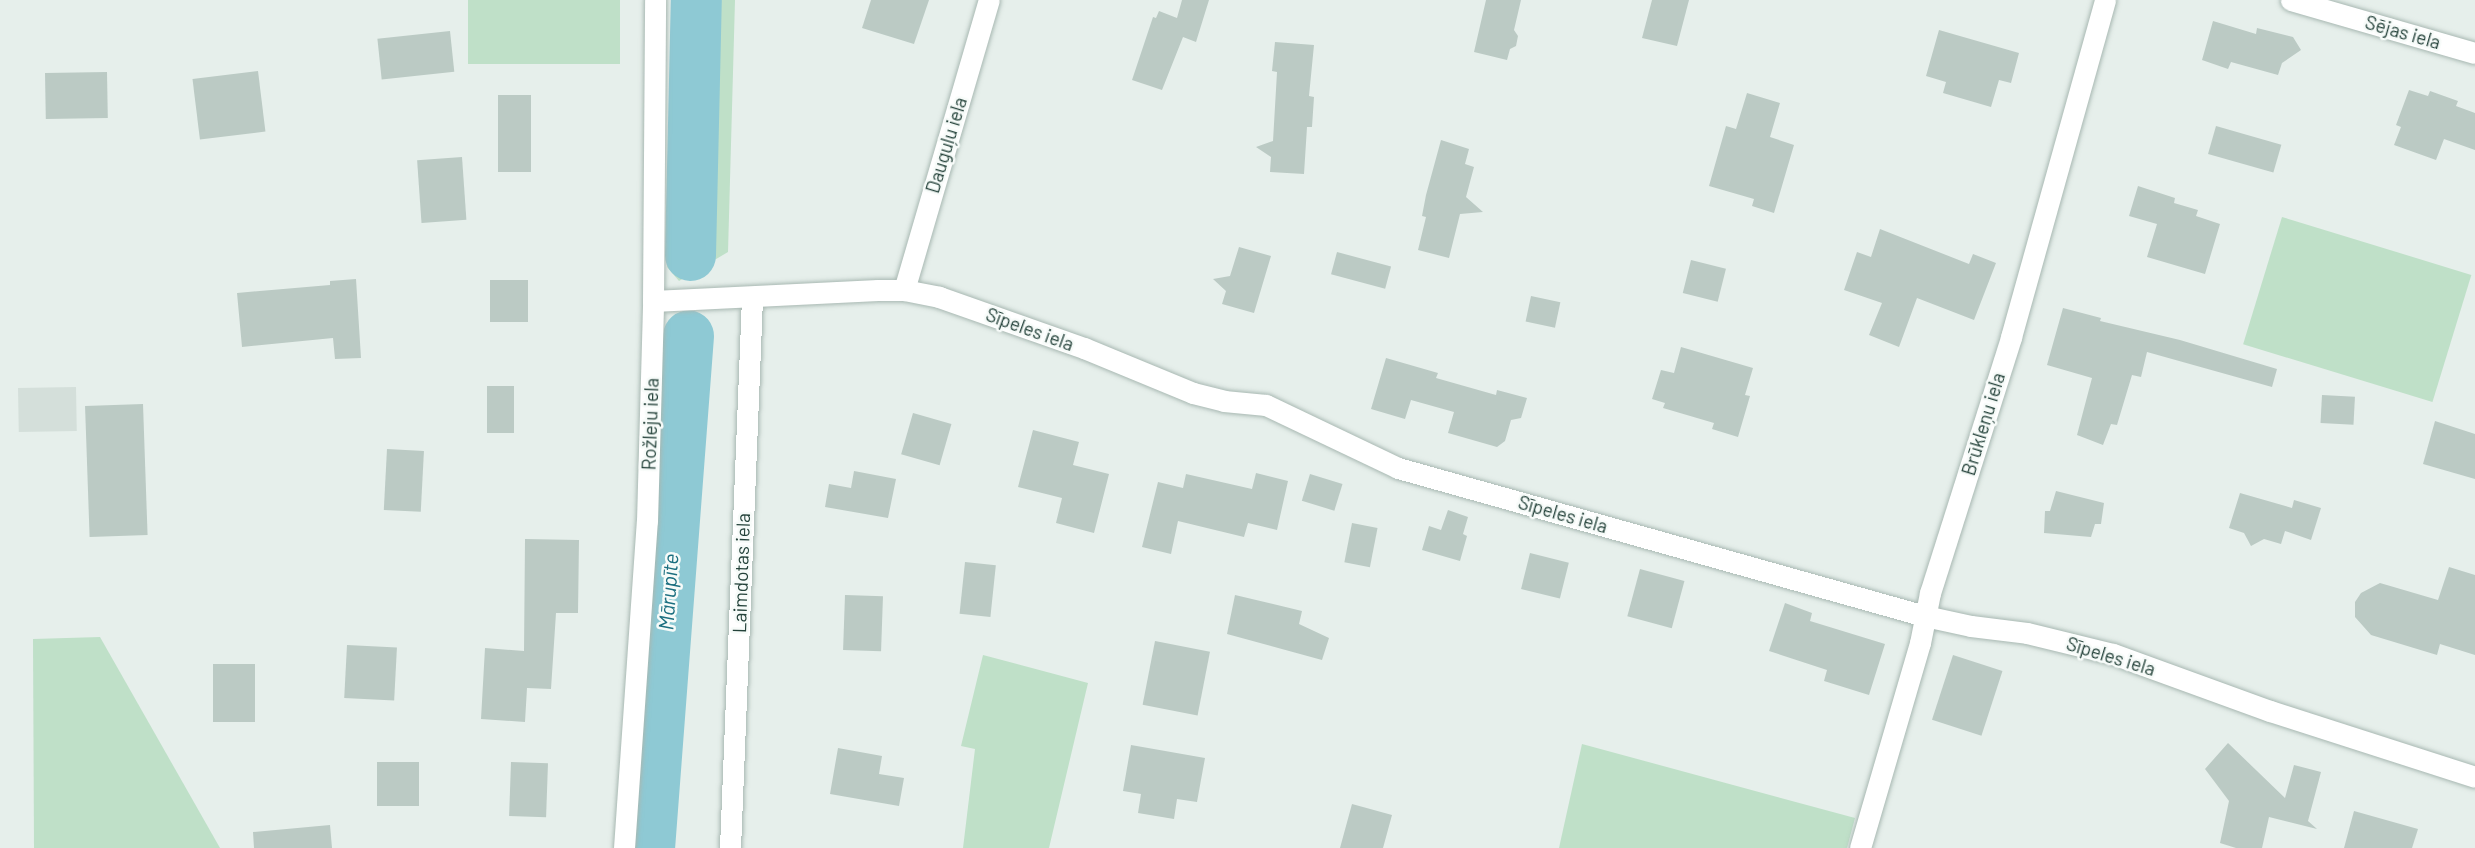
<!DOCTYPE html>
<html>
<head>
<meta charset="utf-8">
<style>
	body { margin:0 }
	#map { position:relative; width:2475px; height:848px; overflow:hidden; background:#e6efeb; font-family:Barlow,sans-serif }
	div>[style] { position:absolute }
	.built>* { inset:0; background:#d4dfda; transform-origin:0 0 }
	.green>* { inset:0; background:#bfe0c8; transform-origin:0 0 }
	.river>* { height:51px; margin:-25.5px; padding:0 25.5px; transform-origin:25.5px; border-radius:25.5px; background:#8ec9d4 }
	.building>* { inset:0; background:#bbcac4; transform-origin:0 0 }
	.roads { filter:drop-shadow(0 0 2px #a8b8b2) drop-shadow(0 0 2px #a8b8b2) }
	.minor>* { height:21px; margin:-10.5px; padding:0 10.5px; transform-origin:10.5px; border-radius:10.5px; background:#fff }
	span { translate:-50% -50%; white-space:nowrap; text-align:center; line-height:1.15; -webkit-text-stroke:5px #f7fbf9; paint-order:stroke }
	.street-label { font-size:19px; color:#24423a }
	.water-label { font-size:21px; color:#1c6f80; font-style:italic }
</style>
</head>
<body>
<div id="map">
	<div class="built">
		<div style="left:76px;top:387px;width:44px;height:58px;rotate:89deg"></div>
	</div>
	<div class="green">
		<div style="left:468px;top:0;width:152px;height:64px"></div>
		<div style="clip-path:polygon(675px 0,735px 0,728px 252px,679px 281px,667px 267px)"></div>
		<div style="left:2282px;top:217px;width:198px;height:133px;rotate:17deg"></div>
		<div style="clip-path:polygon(100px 637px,220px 848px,34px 848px,33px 639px)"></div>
		<div style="clip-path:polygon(983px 655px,1088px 683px,1049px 848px,963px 848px,975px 749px,961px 746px)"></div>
		<div style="clip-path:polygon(1582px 744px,1855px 818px,1847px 848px,1559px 848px)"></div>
	</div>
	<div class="river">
		<div style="left:690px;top:255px;width:255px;rotate:-88.7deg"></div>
		<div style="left:649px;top:848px;width:514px;rotate:-85.65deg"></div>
	</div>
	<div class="building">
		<div style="clip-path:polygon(871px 0,929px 0,914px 44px,862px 28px)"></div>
		<div style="clip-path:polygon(1182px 0,1209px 0,1196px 42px,1183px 37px,1162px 90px,1132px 80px,1153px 17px,1156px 18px,1159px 11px,1177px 18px)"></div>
		<div style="clip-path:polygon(1486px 0,1521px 0,1514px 30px,1518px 36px,1516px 46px,1510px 49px,1507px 60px,1474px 52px)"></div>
		<div style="clip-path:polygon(1652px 0,1689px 0,1677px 46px,1642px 38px)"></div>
		<div style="clip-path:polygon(2213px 21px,2256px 34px,2257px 28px,2293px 37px,2301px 50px,2282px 63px,2278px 75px,2231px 62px,2228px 69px,2202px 60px)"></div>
		<div style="clip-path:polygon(1939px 30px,2019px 53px,2011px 83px,1999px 80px,1991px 107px,1943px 93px,1946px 82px,1926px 76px)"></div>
		<div style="left:450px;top:31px;width:41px;height:73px;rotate:84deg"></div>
		<div style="clip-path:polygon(1275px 42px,1314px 45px,1309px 96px,1314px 97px,1312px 127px,1307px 127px,1304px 174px,1270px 172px,1271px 157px,1256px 147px,1273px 141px,1277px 72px,1272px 71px)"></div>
		<div style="left:258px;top:71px;width:61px;height:66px;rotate:83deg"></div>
		<div style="left:107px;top:72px;width:46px;height:62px;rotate:89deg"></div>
		<div style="clip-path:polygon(2409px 90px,2428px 96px,2430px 91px,2458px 101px,2456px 106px,2475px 113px,2475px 150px,2444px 139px,2436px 160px,2394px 145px,2401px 127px,2396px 125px)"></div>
		<div style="clip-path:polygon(1747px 93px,1780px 103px,1770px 137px,1794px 145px,1774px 213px,1752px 206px,1754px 199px,1709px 186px,1726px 126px,1736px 129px)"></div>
		<div style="left:498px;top:95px;width:33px;height:77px"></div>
		<div style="left:2216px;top:126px;width:68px;height:29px;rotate:16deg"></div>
		<div style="clip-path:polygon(1441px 140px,1469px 149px,1465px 164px,1474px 167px,1466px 197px,1483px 212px,1460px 214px,1449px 258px,1418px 250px,1426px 217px,1422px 216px,1426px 195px)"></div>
		<div style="left:462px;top:157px;width:63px;height:45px;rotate:86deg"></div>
		<div style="clip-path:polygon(2138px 186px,2175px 198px,2174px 203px,2198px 210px,2196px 216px,2220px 224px,2205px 274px,2147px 257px,2157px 224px,2129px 216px)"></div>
		<div style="clip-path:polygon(1880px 229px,1969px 264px,1973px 254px,1996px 263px,1974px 320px,1917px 298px,1899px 347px,1869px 335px,1882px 303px,1844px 290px,1857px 252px,1871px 257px)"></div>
		<div style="clip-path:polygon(1239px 247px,1271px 256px,1254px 313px,1222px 304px,1226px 291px,1213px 279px,1230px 276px)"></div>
		<div style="left:1337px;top:252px;width:56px;height:23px;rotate:15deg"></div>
		<div style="left:1691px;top:260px;width:36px;height:34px;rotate:14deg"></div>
		<div style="clip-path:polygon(356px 279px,361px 358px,335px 359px,333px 338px,242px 347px,237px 293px,330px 285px,330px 281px)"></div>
		<div style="left:490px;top:280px;width:38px;height:42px"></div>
		<div style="left:1531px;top:296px;width:30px;height:26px;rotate:12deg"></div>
		<div style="clip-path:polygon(2063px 308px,2101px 318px,2100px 321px,2180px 340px,2277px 369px,2272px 387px,2147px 352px,2141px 377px,2132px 375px,2117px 425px,2111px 424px,2103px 445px,2077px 435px,2092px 378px,2047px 365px)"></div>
		<div style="clip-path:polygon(1681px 347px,1753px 368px,1745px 395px,1750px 396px,1738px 437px,1712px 429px,1714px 423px,1663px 408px,1665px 403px,1652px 399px,1661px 370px,1674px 373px)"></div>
		<div style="clip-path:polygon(1386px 358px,1438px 373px,1436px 378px,1496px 395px,1497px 390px,1527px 398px,1521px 418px,1511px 420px,1505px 441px,1497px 447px,1448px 433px,1454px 412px,1411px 400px,1405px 419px,1371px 409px)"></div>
		<div style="left:487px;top:386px;width:27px;height:47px"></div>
		<div style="left:2322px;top:395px;width:33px;height:28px;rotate:3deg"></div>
		<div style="left:143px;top:404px;width:131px;height:58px;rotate:88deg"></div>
		<div style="left:913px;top:413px;width:40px;height:43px;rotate:16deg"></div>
		<div style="clip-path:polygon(2435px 421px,2475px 434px,2475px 479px,2423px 464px)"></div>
		<div style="clip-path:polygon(1033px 430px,1079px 442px,1073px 465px,1109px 474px,1094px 533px,1056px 523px,1062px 498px,1018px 487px)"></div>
		<div style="left:387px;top:449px;width:37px;height:61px;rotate:3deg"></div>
		<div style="clip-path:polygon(854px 471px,896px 479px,888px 518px,825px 507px,829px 484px,851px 488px)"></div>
		<div style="clip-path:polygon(1256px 473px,1288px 481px,1277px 530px,1248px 523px,1244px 537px,1178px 521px,1171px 554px,1142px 547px,1158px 482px,1183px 488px,1186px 474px,1252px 489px)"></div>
		<div style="left:1310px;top:474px;width:34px;height:28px;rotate:17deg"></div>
		<div style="clip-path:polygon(2056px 491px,2104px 503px,2101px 524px,2095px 524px,2091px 537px,2044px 533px,2045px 511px,2050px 511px)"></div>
		<div style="clip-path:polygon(2240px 493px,2292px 508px,2294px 500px,2321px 508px,2311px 540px,2285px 531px,2281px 544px,2264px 539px,2251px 546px,2244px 533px,2229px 528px)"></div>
		<div style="clip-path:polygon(1448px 510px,1468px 517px,1463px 534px,1467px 536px,1460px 561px,1422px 550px,1429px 526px,1441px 530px)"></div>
		<div style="left:1352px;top:523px;width:26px;height:40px;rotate:11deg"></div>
		<div style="clip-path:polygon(525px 539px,579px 540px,578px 613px,556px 613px,551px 689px,527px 688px,525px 722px,481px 719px,485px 648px,524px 651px)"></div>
		<div style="left:1530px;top:553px;width:40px;height:37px;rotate:14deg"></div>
		<div style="left:965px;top:562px;width:31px;height:52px;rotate:6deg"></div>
		<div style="clip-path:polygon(2449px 567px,2475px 575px,2475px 655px,2440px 644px,2437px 655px,2371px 635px,2355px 617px,2355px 602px,2361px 593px,2380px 583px,2438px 600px)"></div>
		<div style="left:1640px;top:569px;width:46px;height:49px;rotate:15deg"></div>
		<div style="left:845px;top:595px;width:38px;height:55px;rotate:2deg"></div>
		<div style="clip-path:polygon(1235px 595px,1302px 611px,1299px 624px,1329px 638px,1322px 660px,1227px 634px)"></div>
		<div style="clip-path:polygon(1785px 603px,1812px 613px,1810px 621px,1885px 644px,1869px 695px,1824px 681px,1827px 670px,1769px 651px)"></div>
		<div style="left:1155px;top:641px;width:56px;height:65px;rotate:11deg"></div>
		<div style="left:347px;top:645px;width:50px;height:53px;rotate:3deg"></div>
		<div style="left:1953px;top:655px;width:52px;height:68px;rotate:18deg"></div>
		<div style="left:213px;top:664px;width:42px;height:58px"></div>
		<div style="clip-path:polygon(2228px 743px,2285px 798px,2294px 765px,2321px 772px,2308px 821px,2317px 829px,2269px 817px,2262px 848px,2236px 848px,2220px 843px,2229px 801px,2205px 769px)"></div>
		<div style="clip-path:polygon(1131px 745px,1205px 758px,1197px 802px,1177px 799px,1174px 819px,1138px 813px,1141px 794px,1123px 791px)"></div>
		<div style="clip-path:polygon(838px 748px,882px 756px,879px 774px,904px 778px,899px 806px,830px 794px)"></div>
		<div style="left:377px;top:762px;width:42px;height:44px"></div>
		<div style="left:511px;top:762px;width:37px;height:54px;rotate:2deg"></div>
		<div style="clip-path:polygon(1352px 804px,1392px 815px,1383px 848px,1340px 848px)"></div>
		<div style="clip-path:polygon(2354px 811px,2418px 829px,2412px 848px,2344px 848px)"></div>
		<div style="clip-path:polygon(330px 825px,332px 848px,254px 848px,253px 832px)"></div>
	</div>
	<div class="roads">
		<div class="minor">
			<div style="left:2291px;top:0;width:191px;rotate:16.1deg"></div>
			<div style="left:904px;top:290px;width:302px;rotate:-73.7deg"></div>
			<div style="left:653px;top:301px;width:225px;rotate:-2.8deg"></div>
			<div style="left:878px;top:290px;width:26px"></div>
			<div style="left:904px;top:290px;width:36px;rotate:11deg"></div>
			<div style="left:939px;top:297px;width:154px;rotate:19.4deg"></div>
			<div style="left:1084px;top:348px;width:118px;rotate:22.4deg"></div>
			<div style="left:1193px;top:393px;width:32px;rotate:14deg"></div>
			<div style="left:1224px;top:401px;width:42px;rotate:5.4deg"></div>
			<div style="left:1266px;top:405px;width:146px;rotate:25.5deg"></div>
			<div style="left:1398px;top:468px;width:547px;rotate:15.69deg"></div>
			<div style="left:1925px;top:616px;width:47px;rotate:12.3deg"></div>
			<div style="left:1971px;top:626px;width:56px;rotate:7.1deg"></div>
			<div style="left:2027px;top:633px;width:89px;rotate:13.7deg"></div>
			<div style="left:2113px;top:654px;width:167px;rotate:20deg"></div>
			<div style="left:2270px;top:711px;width:215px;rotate:17.8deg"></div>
			<div style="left:624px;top:848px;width:328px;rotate:-86deg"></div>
			<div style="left:647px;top:521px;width:220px;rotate:-88.4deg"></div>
			<div style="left:653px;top:301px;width:301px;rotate:-89.6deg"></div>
			<div style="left:730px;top:848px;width:550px;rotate:-87.71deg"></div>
			<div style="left:1860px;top:848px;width:214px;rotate:-73.7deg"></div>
			<div style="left:1920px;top:643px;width:51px;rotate:-78.7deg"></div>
			<div style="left:1930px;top:593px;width:269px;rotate:-72.4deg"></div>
			<div style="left:2011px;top:337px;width:350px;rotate:-74.4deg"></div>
		</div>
	</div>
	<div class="street-label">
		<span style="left:2403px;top:32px;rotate:16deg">Sējas iela</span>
		<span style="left:946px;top:145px;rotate:-73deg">Dauguļu iela</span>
		<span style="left:1030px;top:329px;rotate:20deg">Sīpeles iela</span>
		<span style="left:650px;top:424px;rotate:-88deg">Rožleju iela</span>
		<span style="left:1983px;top:424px;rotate:-73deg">Brūkleņu iela</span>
		<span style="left:1563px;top:514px;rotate:16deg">Sīpeles iela</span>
		<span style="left:741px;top:573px;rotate:-88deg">Laimdotas iela</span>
		<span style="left:2111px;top:656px;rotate:17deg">Sīpeles iela</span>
	</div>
	<div class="water-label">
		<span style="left:668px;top:592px;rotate:-86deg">Mārupīte</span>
	</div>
</div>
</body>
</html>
